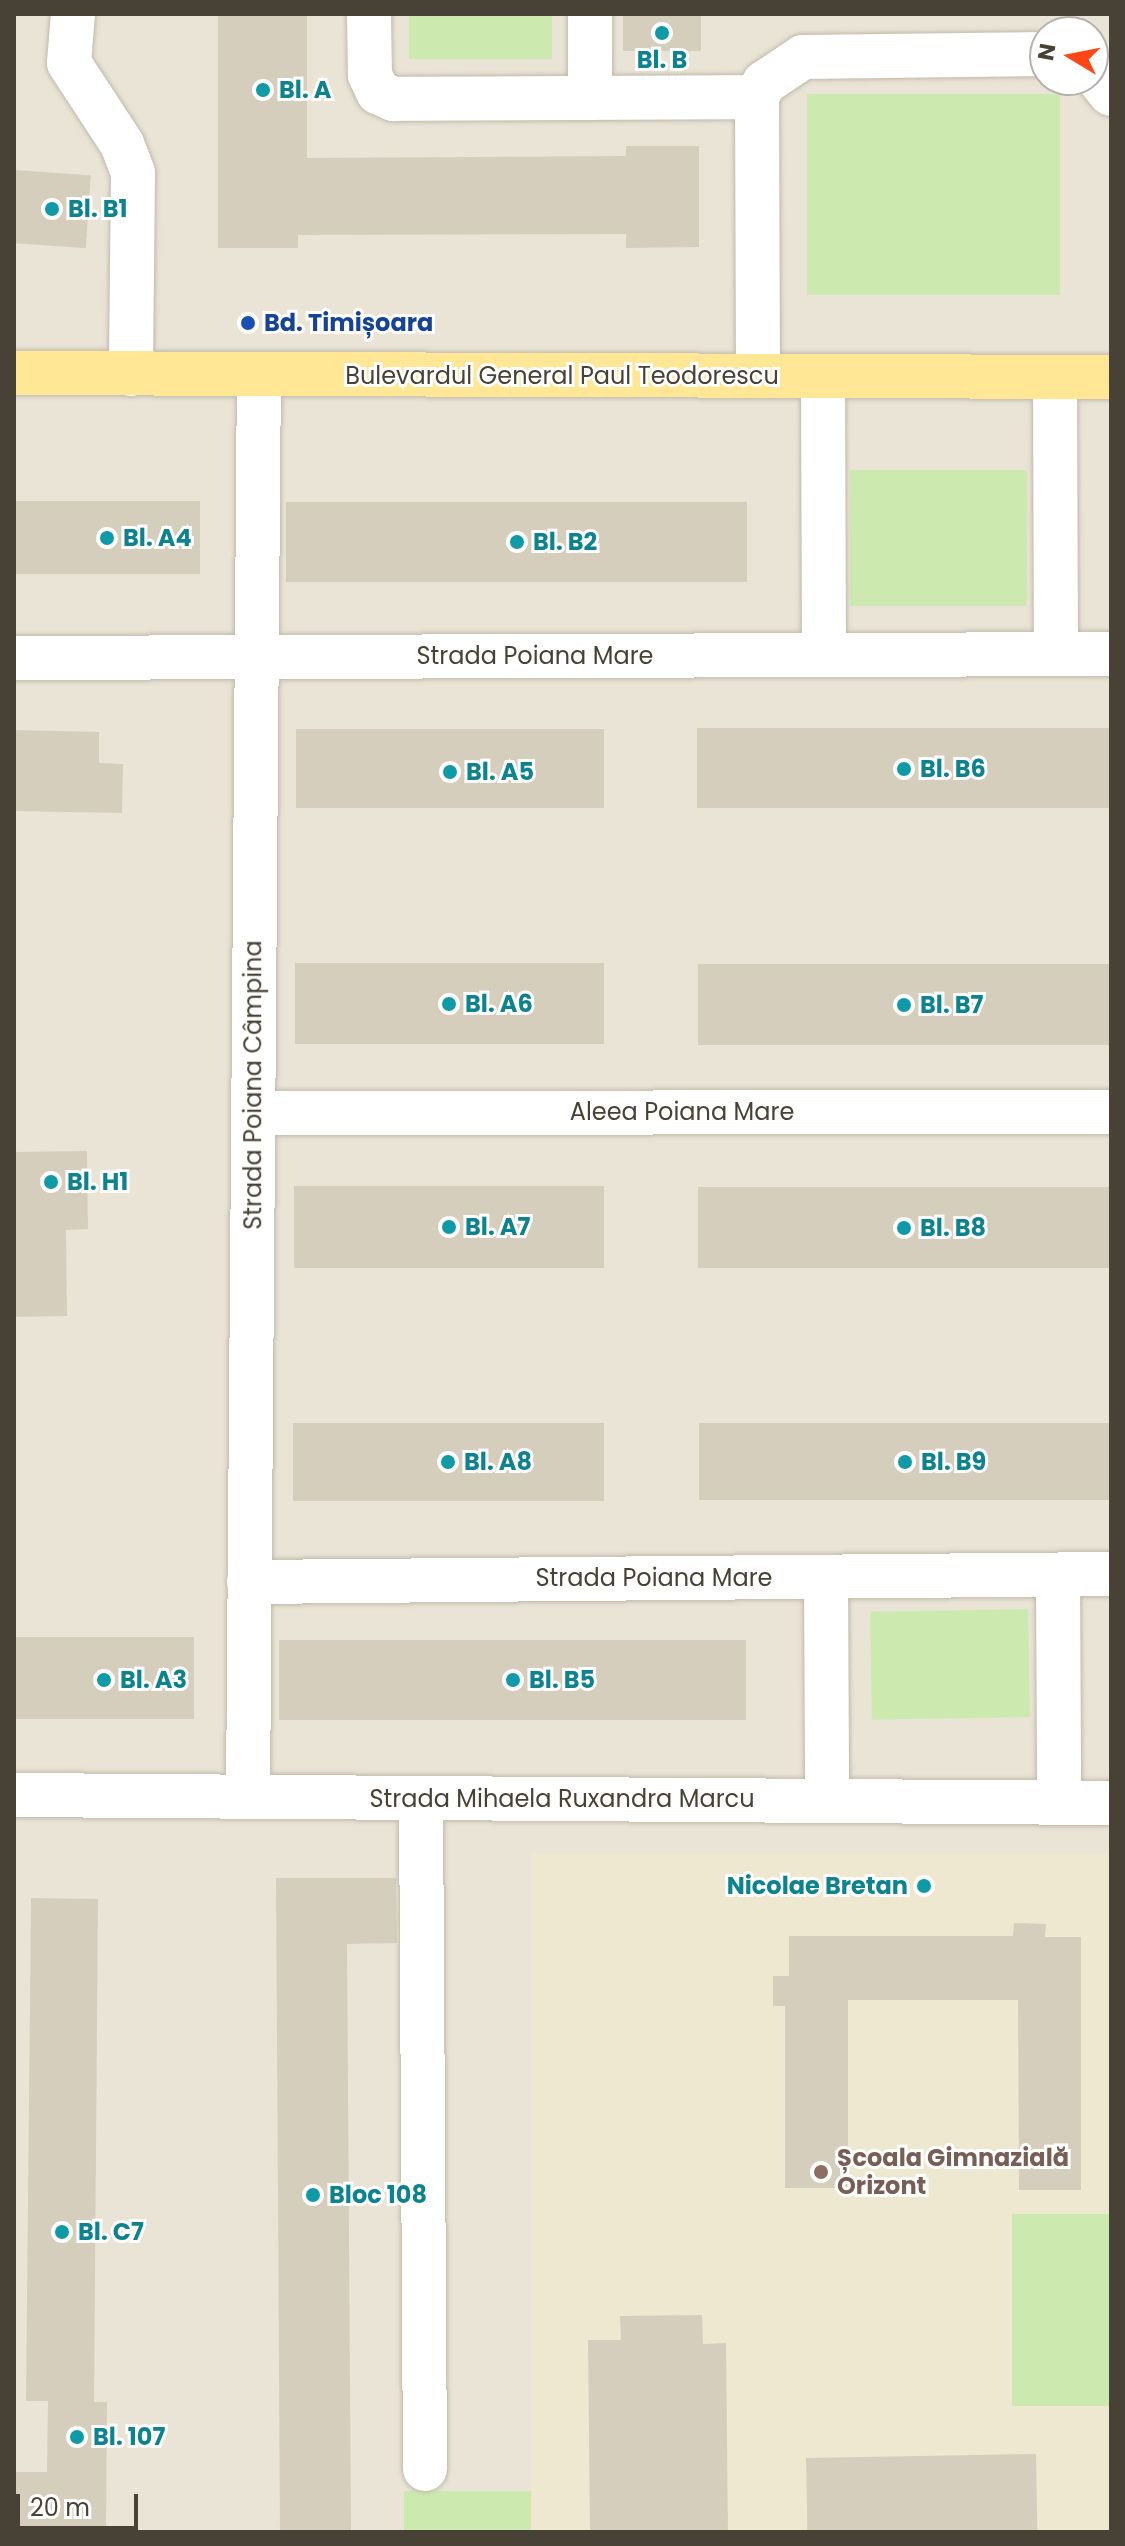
<!DOCTYPE html>
<html>
<head>
<meta charset="utf-8">
<style>
	body { margin:0 }
	#map { position:relative; width:1125px; height:2546px; overflow:hidden; background:#f4f1e8; font-family:Poppins,sans-serif }
	div>[style] { position:absolute }
	.residential>* { inset:0; background:#e9e4d6 }
	.education>* { inset:0; background:#eee8d1; transform-origin:0 0 }
	.green>* { inset:0; background:#cceaaf; transform-origin:0 0 }
	.building>* { inset:0; background:#d6cebd; transform-origin:0 0 }
	.roads { filter:drop-shadow(0 0 2px #c0baaa) drop-shadow(0 0 2px #c0baaa) }
	.minor>* { height:44px; margin:-22px; padding:0 22px; transform-origin:22px; border-radius:22px; background:#fff }
	.major>* { height:44px; margin:-22px; padding:0 22px; transform-origin:22px; border-radius:22px; background:#ffe796 }
	.dots>* { width:22px; height:22px; translate:-50% -50%; box-sizing:border-box; border:4px solid #fff; border-radius:50% }
	span { translate:-50% -50%; white-space:nowrap; text-align:center; line-height:1.15; -webkit-text-stroke:6px #fff; paint-order:stroke }
	.culture-label { font-size:24px; color:#0d838f; font-weight:700 }
	.left { translate:0 -50%; text-align:left }
	.right { translate:-100% -50%; text-align:right }
	.transit-label { font-size:24px; color:#164399; font-weight:700 }
	.street-label { font-size:24px; color:#484236 }
	.education-label { font-size:24px; color:#785e54; font-weight:700 }
	.frame { position:absolute; inset:0; border:16px solid #484236; pointer-events:none }
	.north { position:absolute; left:1029px; top:16px; width:80px; height:80px; box-sizing:border-box; background:#fff; border:2px solid #b6b3af; border-radius:50%; rotate:280deg; font-size:22px; font-weight:700; line-height:32px; text-align:center; color:#484236 }
	.north::after { content:''; display:block; margin:auto; width:28px; height:36px; background:#ff4614; clip-path:polygon(50% 0,100% 100%,50% 72%,0 100%) }
	.scale { position:absolute; left:16px; top:2494px; width:122px; height:36px; box-sizing:border-box; border:4px solid #484236; border-top:0; padding-left:10px; font-size:24px; line-height:28px; white-space:nowrap; color:#484236; -webkit-text-stroke:6px #fff; paint-order:stroke }
</style>
</head>
<body>
<div id="map">
	<div class="residential">
		<div style="clip-path:polygon(evenodd,14px 14px,1111px 14px,1111px 2532px,14px 2532px,14px 14px,1045px 32px,1093px 32px,1093px 80px,1045px 80px,1045px 32px)"></div>
	</div>
	<div class="education">
		<div style="left:531px;top:1853px;width:580px;height:679px"></div>
	</div>
	<div class="green">
		<div style="left:409px;top:14px;width:143px;height:45px"></div>
		<div style="left:1060px;top:94px;width:201px;height:253px;rotate:90deg"></div>
		<div style="left:850px;top:470px;width:177px;height:136px"></div>
		<div style="left:1028px;top:1609px;width:108px;height:158px;rotate:89deg"></div>
		<div style="left:1012px;top:2214px;width:99px;height:192px"></div>
		<div style="left:531px;top:2491px;width:41px;height:127px;rotate:90deg"></div>
	</div>
	<div class="building">
		<div style="clip-path:polygon(218px 14px,307px 14px,307px 158px,626px 156px,626px 146px,699px 146px,699px 247px,626px 248px,626px 234px,298px 235px,298px 248px,218px 248px)"></div>
		<div style="left:623px;top:14px;width:78px;height:37px"></div>
		<div style="left:14px;top:170px;width:77px;height:73px;rotate:4deg"></div>
		<div style="left:14px;top:501px;width:186px;height:73px"></div>
		<div style="left:286px;top:502px;width:461px;height:80px"></div>
		<div style="left:1111px;top:728px;width:80px;height:414px;rotate:90deg"></div>
		<div style="left:296px;top:729px;width:308px;height:79px"></div>
		<div style="clip-path:polygon(14px 730px,99px 732px,99px 763px,123px 764px,122px 813px,14px 811px)"></div>
		<div style="left:295px;top:963px;width:309px;height:81px"></div>
		<div style="left:698px;top:964px;width:413px;height:81px"></div>
		<div style="clip-path:polygon(87px 1151px,88px 1229px,66px 1230px,67px 1316px,14px 1317px,14px 1152px)"></div>
		<div style="left:294px;top:1186px;width:310px;height:82px"></div>
		<div style="left:698px;top:1187px;width:413px;height:81px"></div>
		<div style="left:293px;top:1423px;width:311px;height:78px"></div>
		<div style="left:1111px;top:1423px;width:77px;height:412px;rotate:90deg"></div>
		<div style="left:194px;top:1637px;width:82px;height:180px;rotate:90deg"></div>
		<div style="left:746px;top:1640px;width:80px;height:467px;rotate:90deg"></div>
		<div style="clip-path:polygon(276px 1878px,396px 1878px,397px 1943px,347px 1944px,351px 2532px,280px 2532px)"></div>
		<div style="clip-path:polygon(31px 1898px,98px 1899px,94px 2402px,107px 2402px,106px 2532px,14px 2532px,14px 2472px,47px 2472px,48px 2401px,26px 2401px)"></div>
		<div style="clip-path:polygon(1014px 1923px,1046px 1924px,1045px 1937px,1081px 1937px,1081px 2190px,1019px 2190px,1018px 2000px,848px 2000px,848px 2188px,785px 2188px,785px 2006px,773px 2006px,773px 1976px,789px 1976px,789px 1936px,1013px 1936px)"></div>
		<div style="clip-path:polygon(702px 2315px,703px 2344px,726px 2343px,728px 2532px,590px 2532px,588px 2340px,621px 2340px,620px 2316px)"></div>
		<div style="left:1036px;top:2454px;width:78px;height:230px;rotate:89deg"></div>
	</div>
	<div class="roads">
		<div class="minor">
			<div style="left:73px;top:14px;width:49px;rotate:94.7deg"></div>
			<div style="left:69px;top:63px;width:97px;rotate:56.8deg"></div>
			<div style="left:122px;top:144px;width:31px;rotate:69deg"></div>
			<div style="left:133px;top:173px;width:201px;rotate:90.6deg"></div>
			<div style="left:369px;top:14px;width:61px;rotate:89.1deg"></div>
			<div style="left:370px;top:75px;width:19px;rotate:65deg"></div>
			<div style="left:378px;top:92px;width:17px;rotate:25deg"></div>
			<div style="left:393px;top:99px;width:364px;rotate:-0.3deg"></div>
			<div style="left:1093px;top:72px;width:28px;rotate:51deg"></div>
			<div style="left:590px;top:98px;width:84px;rotate:-90deg"></div>
			<div style="left:758px;top:376px;width:279px;rotate:-90.2deg"></div>
			<div style="left:757px;top:97px;width:16px;rotate:-63deg"></div>
			<div style="left:764px;top:83px;width:47px;rotate:-33.7deg"></div>
			<div style="left:803px;top:57px;width:242px;rotate:-0.7deg"></div>
			<div style="left:823px;top:377px;width:278px;rotate:89.8deg"></div>
			<div style="left:1055px;top:377px;width:277px;rotate:89.8deg"></div>
			<div style="left:14px;top:658px;width:1097px;rotate:-0.21deg"></div>
			<div style="left:253px;top:1113px;width:858px;rotate:-0.07deg"></div>
			<div style="left:1058px;top:1575px;width:227px;rotate:89.7deg"></div>
			<div style="left:826px;top:1577px;width:224px;rotate:89.7deg"></div>
			<div style="left:249px;top:1582px;width:862px;rotate:-0.53deg"></div>
			<div style="left:14px;top:1795px;width:1097px;rotate:0.42deg"></div>
			<div style="left:248px;top:1796px;width:1422px;rotate:-89.56deg"></div>
			<div style="left:421px;top:1798px;width:671px;rotate:89.66deg"></div>
		</div>
		<div class="major">
			<div style="left:14px;top:373px;width:1097px;rotate:0.21deg"></div>
		</div>
	</div>
	<div class="dots">
		<div style="left:662px;top:33px;background:#0f9aa8"></div>
		<div style="left:263px;top:90px;background:#0f9aa8"></div>
		<div style="left:52px;top:209px;background:#0f9aa8"></div>
		<div style="left:248px;top:323px;background:#1a4fb4"></div>
		<div style="left:107px;top:538px;background:#0f9aa8"></div>
		<div style="left:517px;top:542px;background:#0f9aa8"></div>
		<div style="left:904px;top:769px;background:#0f9aa8"></div>
		<div style="left:450px;top:772px;background:#0f9aa8"></div>
		<div style="left:449px;top:1004px;background:#0f9aa8"></div>
		<div style="left:904px;top:1005px;background:#0f9aa8"></div>
		<div style="left:51px;top:1182px;background:#0f9aa8"></div>
		<div style="left:449px;top:1227px;background:#0f9aa8"></div>
		<div style="left:904px;top:1228px;background:#0f9aa8"></div>
		<div style="left:448px;top:1462px;background:#0f9aa8"></div>
		<div style="left:905px;top:1462px;background:#0f9aa8"></div>
		<div style="left:104px;top:1680px;background:#0f9aa8"></div>
		<div style="left:513px;top:1680px;background:#0f9aa8"></div>
		<div style="left:924px;top:1886px;background:#0f9aa8"></div>
		<div style="left:821px;top:2172px;background:#8d6e63"></div>
		<div style="left:313px;top:2195px;background:#0f9aa8"></div>
		<div style="left:62px;top:2232px;background:#0f9aa8"></div>
		<div style="left:77px;top:2437px;background:#0f9aa8"></div>
	</div>
	<div class="culture-label">
		<span style="left:662px;top:60px">Bl. B</span>
		<span class="left" style="left:279px;top:90px">Bl. A</span>
		<span class="left" style="left:68px;top:209px">Bl. B1</span>
		<span class="left" style="left:123px;top:538px">Bl. A4</span>
		<span class="left" style="left:533px;top:542px">Bl. B2</span>
		<span class="left" style="left:920px;top:769px">Bl. B6</span>
		<span class="left" style="left:466px;top:772px">Bl. A5</span>
		<span class="left" style="left:465px;top:1004px">Bl. A6</span>
		<span class="left" style="left:920px;top:1005px">Bl. B7</span>
		<span class="left" style="left:67px;top:1182px">Bl. H1</span>
		<span class="left" style="left:465px;top:1227px">Bl. A7</span>
		<span class="left" style="left:920px;top:1228px">Bl. B8</span>
		<span class="left" style="left:464px;top:1462px">Bl. A8</span>
		<span class="left" style="left:921px;top:1462px">Bl. B9</span>
		<span class="left" style="left:120px;top:1680px">Bl. A3</span>
		<span class="left" style="left:529px;top:1680px">Bl. B5</span>
		<span class="right" style="left:908px;top:1886px">Nicolae Bretan</span>
		<span class="left" style="left:329px;top:2195px">Bloc 108</span>
		<span class="left" style="left:78px;top:2232px">Bl. C7</span>
		<span class="left" style="left:93px;top:2437px">Bl. 107</span>
	</div>
	<div class="transit-label">
		<span class="left" style="left:264px;top:323px">Bd. Timișoara</span>
	</div>
	<div class="street-label">
		<span style="left:562px;top:376px">Bulevardul General Paul Teodorescu</span>
		<span style="left:535px;top:656px">Strada Poiana Mare</span>
		<span style="left:253px;top:1085px;rotate:-90deg">Strada Poiana Câmpina</span>
		<span style="left:682px;top:1112px">Aleea Poiana Mare</span>
		<span style="left:654px;top:1578px">Strada Poiana Mare</span>
		<span style="left:562px;top:1799px">Strada Mihaela Ruxandra Marcu</span>
	</div>
	<div class="education-label">
		<span class="left" style="left:837px;top:2172px">Școala Gimnazială<br>Orizont</span>
	</div>
	<div class="frame"></div>
	<div class="north">N</div>
	<div class="scale">20 m</div>
</div>
</body>
</html>
